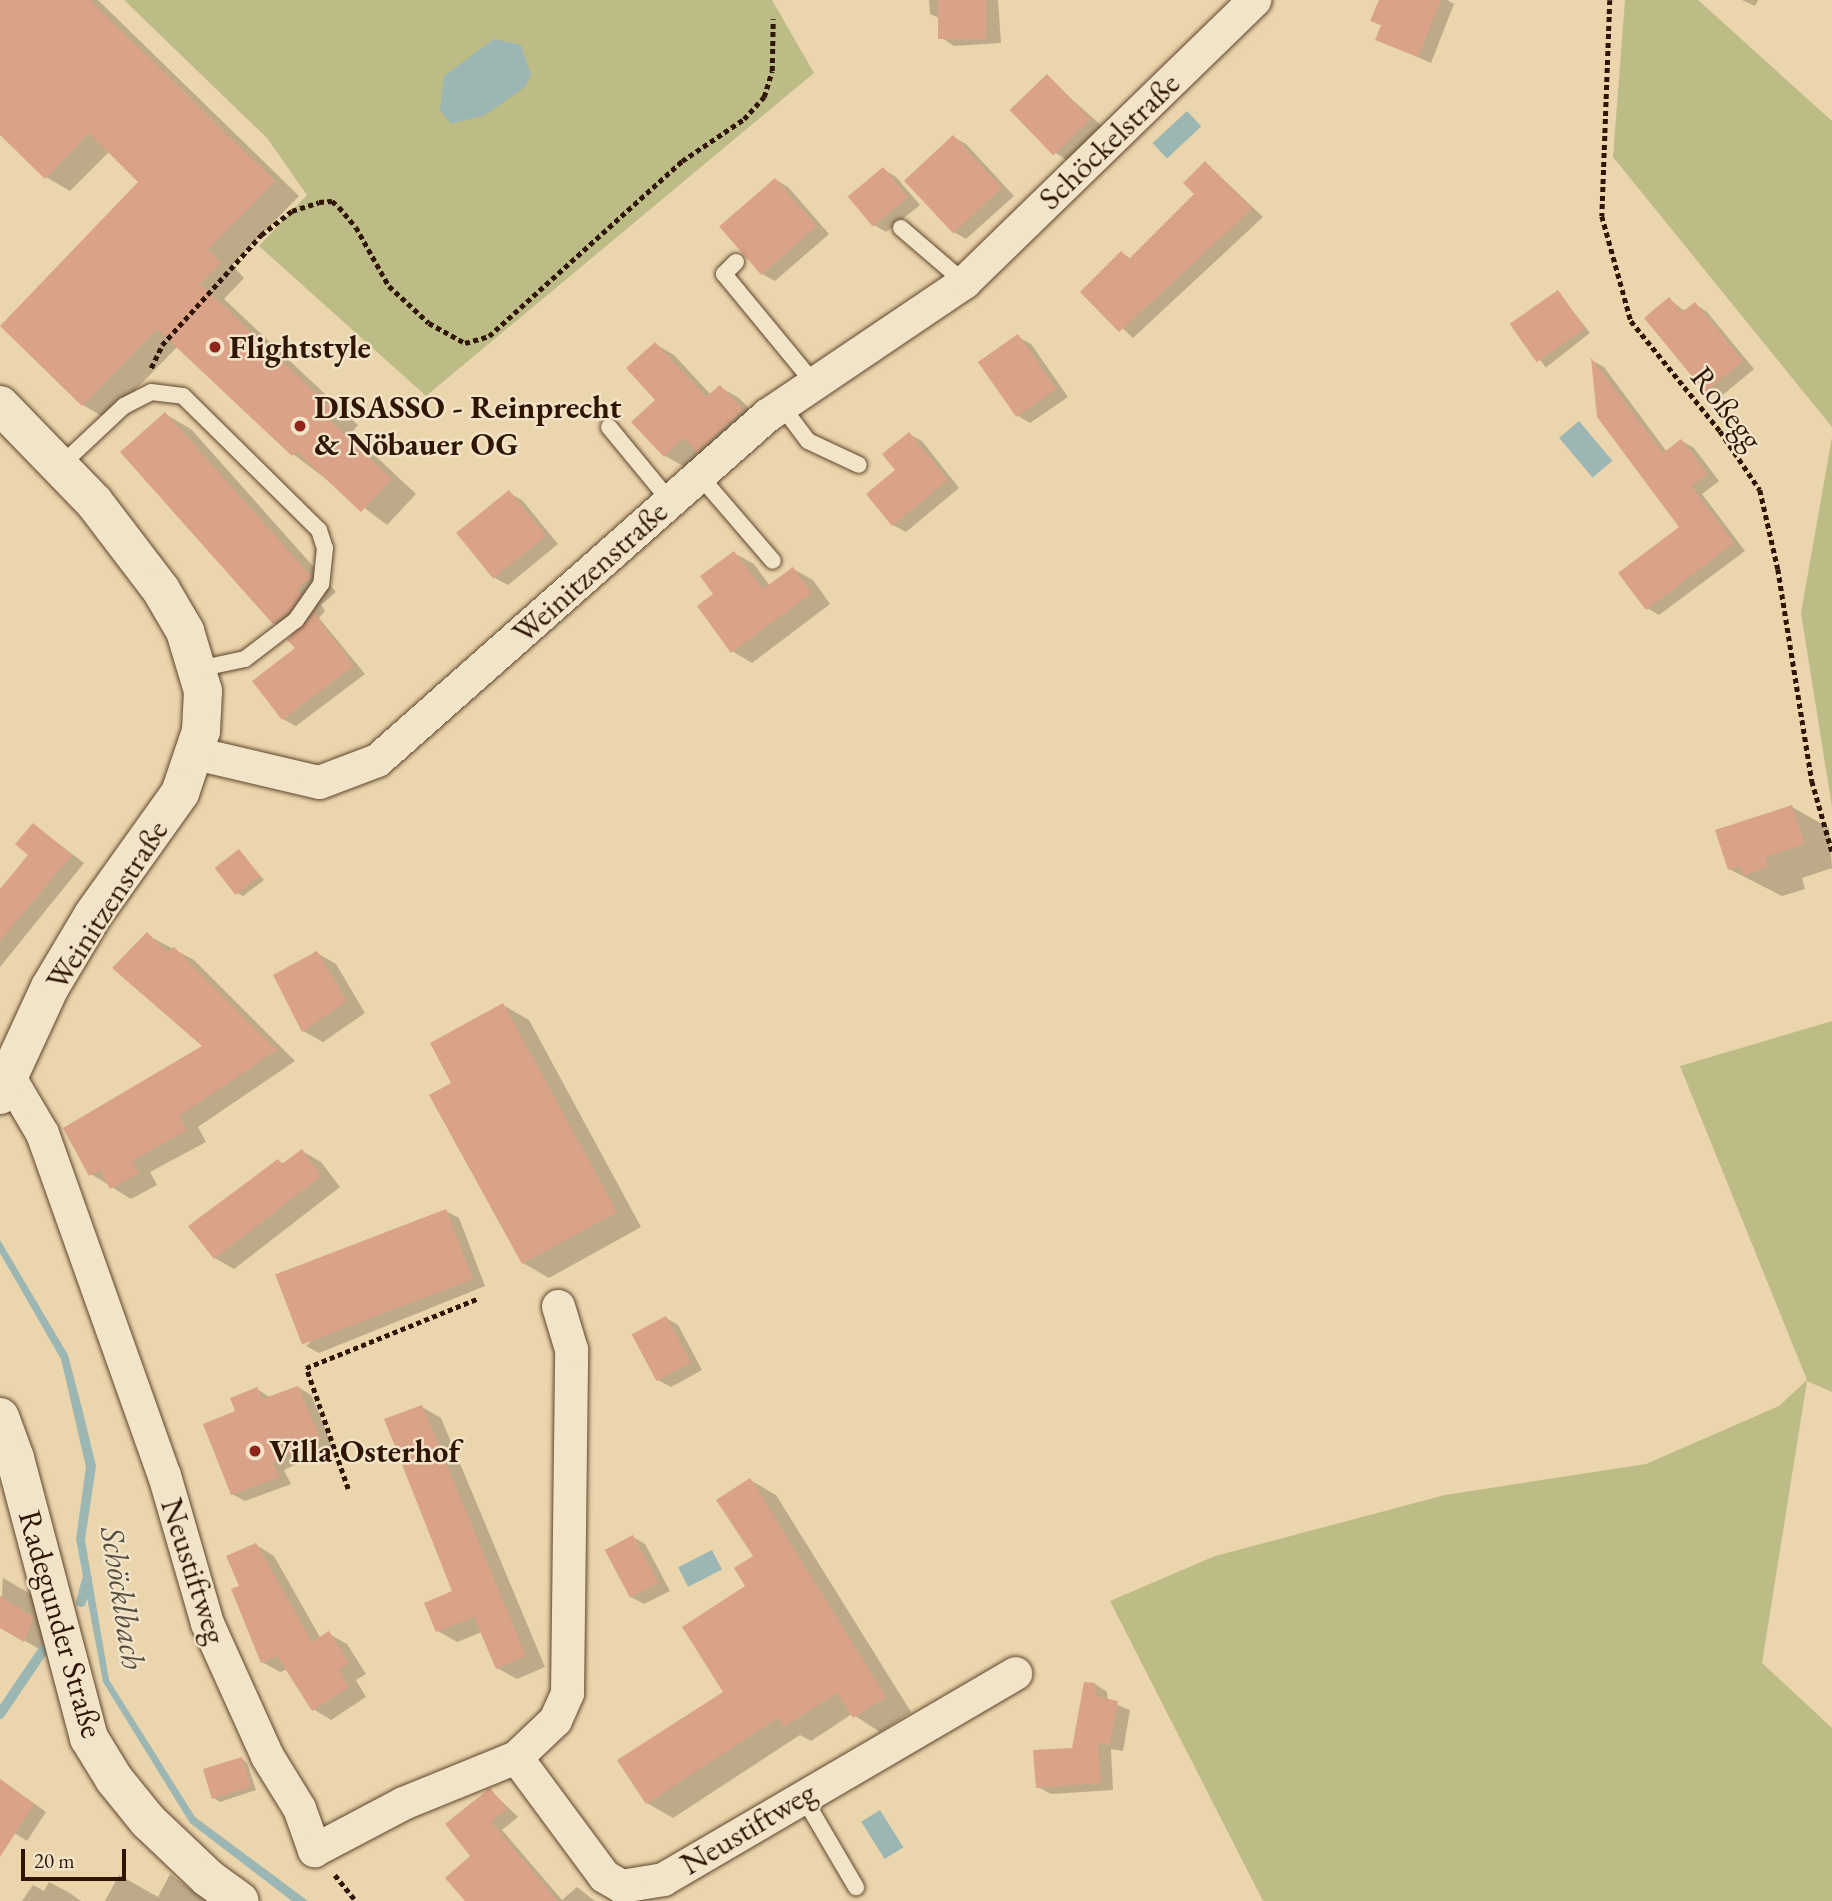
<!DOCTYPE html>
<html>
<head>
<meta charset="utf-8">
<style>
	body { margin:0 }
	#map { position:relative; width:1832px; height:1901px; overflow:hidden; background:#ebd5ac; font-family:"EB Garamond",serif }
	div>[style] { position:absolute }
	.green>* { inset:0; background:#bdbc86 }
	.water>* { inset:0; background:#9cb6b3; transform-origin:0 0 }
	.shadow>* { inset:0; background:#0003; transform-origin:0 0 }
	.stream>* { height:10px; margin:-5px; padding:0 5px; transform-origin:5px; border-radius:5px; background:#9cb6b3 }
	.building>* { inset:0; background:#daa388; transform-origin:0 0 }
	.path>* { height:4.5px; margin-top:-2.25px; transform-origin:0; background:repeating-linear-gradient(90deg,#301602 0 5px,transparent 0 8.5px) }
	.roads { filter:drop-shadow(0 0 2px #5f462c) drop-shadow(0 0 2px #5f462c) }
	.service>* { height:16px; margin:-8px; padding:0 8px; transform-origin:8px; border-radius:8px; background:#f2e4c9 }
	.minor>* { height:33px; margin:-16.5px; padding:0 16.5px; transform-origin:16.5px; border-radius:16.5px; background:#f2e4c9 }
	.secondary>* { height:38px; margin:-19px; padding:0 19px; transform-origin:19px; border-radius:19px; background:#f2e4c9 }
	.dots>* { width:19px; height:19px; translate:-50% -50%; box-sizing:border-box; border:4px solid #f2e4c9; border-radius:50% }
	span { translate:-50% -50%; white-space:nowrap; text-align:center; line-height:1.15; -webkit-text-stroke:5px #f2e4c9; paint-order:stroke }
	.street-label { font-size:32px; color:#301602 }
	.poi-label { font-size:32px; color:#301602; font-weight:700 }
	.left { translate:0 -50%; text-align:left }
	.water-label { font-size:33px; color:#564e40; font-style:italic }
	.scale { position:absolute; left:21px; top:1849px; width:105px; height:32px; box-sizing:border-box; border:4px solid #301602; border-top:0; padding-left:9px; font-size:21px; line-height:24px; white-space:nowrap; color:#301602; -webkit-text-stroke:5px #f2e4c9; paint-order:stroke }
</style>
</head>
<body>
<div id="map">
	<div class="green">
		<div style="clip-path:polygon(124px 0,772px 0,814px 73px,426px 396px,259px 246px,307px 195px,267px 138px)"></div>
		<div style="clip-path:polygon(1625px 0,1698px 0,1832px 121px,1832px 427px,1613px 157px)"></div>
		<div style="clip-path:polygon(1832px 437px,1832px 807px,1801px 613px)"></div>
		<div style="clip-path:polygon(1832px 1021px,1832px 1392px,1807px 1381px,1762px 1663px,1832px 1728px,1832px 1901px,1263px 1901px,1110px 1601px,1215px 1556px,1445px 1495px,1646px 1464px,1779px 1406px,1807px 1380px,1680px 1066px)"></div>
	</div>
	<div class="water">
		<div style="clip-path:polygon(494px 39px,521px 45px,531px 75px,525px 87px,485px 115px,451px 124px,440px 110px,444px 76px)"></div>
		<div style="left:1187px;top:111px;width:21px;height:47px;rotate:47deg"></div>
		<div style="left:1579px;top:421px;width:52px;height:26px;rotate:50deg"></div>
		<div style="clip-path:polygon(0 1240px,68px 1355px,84px 1416px,96px 1466px,85px 1540px,109px 1680px,195px 1817px,308px 1901px,292px 1901px,190px 1823px,103px 1682px,76px 1539px,86px 1467px,61px 1359px,0 1253px)"></div>
		<div style="left:712px;top:1550px;width:22px;height:38px;rotate:63deg"></div>
		<div style="left:880px;top:1810px;width:44px;height:22px;rotate:58deg"></div>
	</div>
	<div class="shadow">
		<div style="clip-path:polygon(0 0,98px 0,299px 196px,232px 265px,244px 278px,224px 299px,358px 425px,351px 433px,416px 494px,387px 525px,293px 454px,178px 346px,107px 419px,83px 405px,141px 182px,110px 151px,70px 191px,46px 177px,0 132px)"></div>
		<div style="clip-path:polygon(929px 0,998px 0,1001px 43px,954px 46px,942px 38px,941px 19px,930px 14px)"></div>
		<div style="clip-path:polygon(1381px 0,1447px 0,1454px 4px,1431px 63px,1377px 39px,1382px 26px,1373px 21px)"></div>
		<div style="clip-path:polygon(1742px 0,1758px 0,1755px 6px)"></div>
		<div style="clip-path:polygon(1047px 77px,1103px 127px,1068px 161px,1056px 153px)"></div>
		<div style="clip-path:polygon(953px 137px,966px 144px,1014px 196px,966px 239px,954px 232px)"></div>
		<div style="clip-path:polygon(1206px 163px,1263px 217px,1133px 338px,1083px 292px,1122px 253px,1131px 259px,1196px 194px)"></div>
		<div style="clip-path:polygon(883px 169px,896px 177px,920px 205px,886px 232px,874px 225px)"></div>
		<div style="clip-path:polygon(776px 180px,788px 187px,829px 234px,775px 281px,762px 274px)"></div>
		<div style="left:1558px;top:292px;width:52px;height:56px;rotate:52deg"></div>
		<div style="clip-path:polygon(1669px 299px,1686px 312px,1695px 304px,1707px 312px,1754px 369px,1719px 398px,1706px 391px,1646px 318px)"></div>
		<div style="clip-path:polygon(1018px 337px,1031px 344px,1068px 397px,1030px 423px,1018px 416px)"></div>
		<div style="clip-path:polygon(655px 344px,674px 355px,711px 395px,720px 387px,739px 398px,762px 422px,685px 467px,665px 456px,634px 422px,658px 400px)"></div>
		<div style="clip-path:polygon(1593px 361px,1604px 367px,1667px 452px,1682px 441px,1694px 448px,1719px 481px,1702px 494px,1745px 551px,1659px 615px,1647px 608px,1681px 527px)"></div>
		<div style="clip-path:polygon(165px 414px,191px 429px,336px 592px,321px 605px,325px 611px,319px 618px,365px 674px,296px 726px,283px 719px,255px 681px,297px 648px,295px 635px,274px 623px)"></div>
		<div style="clip-path:polygon(909px 434px,922px 441px,959px 488px,906px 532px,893px 525px,897px 470px)"></div>
		<div style="clip-path:polygon(509px 493px,522px 500px,558px 544px,508px 585px,495px 578px)"></div>
		<div style="clip-path:polygon(734px 553px,754px 564px,770px 586px,793px 569px,813px 580px,830px 604px,752px 663px,732px 651px,715px 595px)"></div>
		<div style="clip-path:polygon(1792px 807px,1829px 828px,1832px 868px,1802px 878px,1805px 889px,1782px 896px,1729px 869px)"></div>
		<div style="clip-path:polygon(34px 825px,84px 863px,0 967px,0 892px,31px 855px)"></div>
		<div style="clip-path:polygon(239px 851px,264px 880px,243px 896px,237px 893px)"></div>
		<div style="clip-path:polygon(147px 935px,194px 960px,295px 1061px,198px 1127px,206px 1142px,150px 1172px,157px 1185px,131px 1199px,91px 1174px,205px 1046px)"></div>
		<div style="clip-path:polygon(317px 953px,336px 964px,365px 1013px,323px 1042px,303px 1031px)"></div>
		<div style="clip-path:polygon(503px 1005px,529px 1020px,641px 1227px,549px 1278px,523px 1263px,454px 1083px)"></div>
		<div style="clip-path:polygon(302px 1151px,321px 1162px,340px 1187px,234px 1269px,215px 1258px,279px 1161px,284px 1164px)"></div>
		<div style="clip-path:polygon(446px 1211px,459px 1218px,485px 1286px,319px 1353px,306px 1346px)"></div>
		<div style="clip-path:polygon(666px 1318px,678px 1325px,702px 1370px,671px 1387px,658px 1380px)"></div>
		<div style="clip-path:polygon(298px 1387px,311px 1395px,333px 1447px,284px 1470px,291px 1484px,245px 1501px,232px 1494px,257px 1389px,271px 1398px)"></div>
		<div style="clip-path:polygon(422px 1407px,441px 1418px,545px 1667px,517px 1679px,497px 1668px,482px 1632px,457px 1642px,438px 1631px,455px 1592px)"></div>
		<div style="clip-path:polygon(750px 1480px,776px 1495px,911px 1712px,880px 1732px,852px 1714px,811px 1741px,800px 1735px,673px 1818px,647px 1803px,725px 1692px,756px 1556px)"></div>
		<div style="clip-path:polygon(633px 1537px,645px 1544px,670px 1591px,644px 1604px,631px 1597px)"></div>
		<div style="clip-path:polygon(256px 1545px,274px 1556px,321px 1639px,329px 1634px,347px 1644px,366px 1674px,356px 1680px,366px 1697px,331px 1720px,313px 1709px,288px 1669px,280px 1672px,262px 1662px)"></div>
		<div style="clip-path:polygon(3px 1578px,46px 1603px,54px 1634px,44px 1652px,0 1626px)"></div>
		<div style="clip-path:polygon(1095px 1684px,1107px 1692px,1108px 1701px,1130px 1710px,1123px 1751px,1111px 1749px,1113px 1790px,1051px 1794px,1038px 1787px,1074px 1749px)"></div>
		<div style="clip-path:polygon(242px 1759px,247px 1763px,256px 1790px,220px 1802px,214px 1798px)"></div>
		<div style="clip-path:polygon(0 1779px,46px 1812px,27px 1841px,0 1824px)"></div>
		<div style="clip-path:polygon(490px 1790px,518px 1817px,502px 1830px,562px 1900px,577px 1887px,595px 1901px,467px 1901px)"></div>
		<div style="clip-path:polygon(170px 1874px,206px 1901px,105px 1901px,119px 1875px,158px 1897px)"></div>
		<div style="clip-path:polygon(49px 1882px,68px 1892px,81px 1901px,22px 1901px,33px 1885px,44px 1891px)"></div>
	</div>
	<div class="stream">
		<div style="left:81px;top:1602px;width:23px;rotate:-75deg"></div>
		<div style="left:0;top:1714px;width:78px;rotate:-55.9deg"></div>
	</div>
	<div class="building">
		<div style="clip-path:polygon(0 0,90px 0,275px 181px,208px 250px,221px 263px,200px 284px,334px 410px,327px 418px,392px 479px,361px 512px,296px 451px,292px 456px,157px 329px,82px 406px,0 326px,138px 182px,89px 133px,45px 179px,0 135px)"></div>
		<div style="left:938px;top:0;width:48px;height:39px"></div>
		<div style="clip-path:polygon(1379px 0,1441px 0,1418px 57px,1375px 40px,1381px 25px,1370px 21px)"></div>
		<div style="left:1047px;top:74px;width:63px;height:52px;rotate:46deg"></div>
		<div style="left:953px;top:135px;width:72px;height:67px;rotate:47deg"></div>
		<div style="clip-path:polygon(1205px 161px,1252px 209px,1119px 332px,1080px 292px,1121px 251px,1129px 259px,1194px 194px,1183px 183px)"></div>
		<div style="left:883px;top:167px;width:39px;height:46px;rotate:50deg"></div>
		<div style="left:775px;top:178px;width:64px;height:74px;rotate:49deg"></div>
		<div style="left:1558px;top:290px;width:47px;height:59px;rotate:55deg"></div>
		<div style="clip-path:polygon(1669px 297px,1682px 312px,1695px 302px,1743px 361px,1705px 392px,1644px 318px)"></div>
		<div style="left:1018px;top:334px;width:67px;height:49px;rotate:55deg"></div>
		<div style="clip-path:polygon(655px 342px,706px 397px,720px 385px,743px 410px,697px 452px,684px 438px,664px 457px,631px 422px,655px 400px,626px 368px)"></div>
		<div style="clip-path:polygon(1591px 358px,1663px 453px,1681px 439px,1708px 474px,1691px 486px,1734px 543px,1646px 610px,1618px 573px,1679px 527px,1597px 417px)"></div>
		<div style="clip-path:polygon(165px 412px,311px 576px,297px 590px,301px 595px,288px 613px,273px 624px,120px 452px)"></div>
		<div style="clip-path:polygon(909px 432px,948px 480px,892px 526px,866px 494px,895px 470px,882px 454px)"></div>
		<div style="left:509px;top:490px;width:59px;height:68px;rotate:51deg"></div>
		<div style="clip-path:polygon(734px 551px,763px 589px,793px 567px,812px 593px,731px 653px,697px 606px,713px 594px,700px 576px)"></div>
		<div style="clip-path:polygon(314px 613px,354px 666px,282px 720px,252px 681px,295px 648px,287px 640px)"></div>
		<div style="clip-path:polygon(1792px 805px,1805px 844px,1765px 857px,1768px 867px,1743px 876px,1740px 866px,1728px 870px,1715px 830px)"></div>
		<div style="clip-path:polygon(33px 823px,72px 855px,0 941px,0 889px,28px 855px,15px 844px)"></div>
		<div style="left:239px;top:849px;width:34px;height:31px;rotate:52deg"></div>
		<div style="clip-path:polygon(147px 932px,167px 952px,174px 947px,277px 1050px,179px 1116px,187px 1130px,132px 1161px,139px 1173px,110px 1189px,100px 1170px,89px 1176px,63px 1128px,202px 1046px,112px 968px)"></div>
		<div style="clip-path:polygon(317px 951px,347px 1001px,302px 1032px,273px 975px)"></div>
		<div style="clip-path:polygon(503px 1003px,617px 1212px,522px 1264px,429px 1095px,451px 1083px,430px 1043px)"></div>
		<div style="clip-path:polygon(302px 1149px,321px 1176px,214px 1259px,188px 1226px,278px 1159px,282px 1164px)"></div>
		<div style="left:446px;top:1209px;width:75px;height:183px;rotate:69deg"></div>
		<div style="left:666px;top:1316px;width:53px;height:39px;rotate:62deg"></div>
		<div style="clip-path:polygon(298px 1386px,321px 1440px,272px 1462px,279px 1477px,231px 1495px,203px 1424px,235px 1411px,230px 1398px,257px 1387px,262px 1399px)"></div>
		<div style="clip-path:polygon(422px 1405px,526px 1656px,496px 1669px,474px 1617px,436px 1632px,424px 1603px,452px 1591px,384px 1419px)"></div>
		<div style="clip-path:polygon(750px 1478px,886px 1697px,853px 1718px,837px 1693px,784px 1727px,778px 1718px,646px 1804px,617px 1760px,723px 1692px,682px 1627px,745px 1586px,734px 1568px,753px 1556px,716px 1500px)"></div>
		<div style="left:633px;top:1535px;width:54px;height:32px;rotate:62deg"></div>
		<div style="clip-path:polygon(256px 1543px,312px 1642px,329px 1631px,349px 1663px,339px 1670px,349px 1687px,312px 1711px,277px 1656px,261px 1663px,231px 1589px,239px 1586px,226px 1556px)"></div>
		<div style="clip-path:polygon(0 1596px,34px 1617px,24px 1642px,0 1628px)"></div>
		<div style="clip-path:polygon(1084px 1682px,1095px 1683px,1096px 1696px,1118px 1701px,1110px 1745px,1098px 1743px,1101px 1783px,1036px 1788px,1033px 1750px,1072px 1748px)"></div>
		<div style="left:242px;top:1757px;width:31px;height:41px;rotate:73deg"></div>
		<div style="clip-path:polygon(0 1779px,34px 1804px,0 1857px)"></div>
		<div style="clip-path:polygon(490px 1788px,507px 1809px,491px 1822px,558px 1901px,465px 1901px,445px 1878px,470px 1856px,445px 1824px)"></div>
	</div>
	<div class="path">
		<div style="left:1610px;top:0;width:216px;rotate:92.1deg"></div>
		<div style="left:1602px;top:216px;width:109px;rotate:74.6deg"></div>
		<div style="left:1631px;top:321px;width:141px;rotate:51deg"></div>
		<div style="left:1720px;top:431px;width:71px;rotate:55.9deg"></div>
		<div style="left:1760px;top:490px;width:81px;rotate:77.2deg"></div>
		<div style="left:1778px;top:569px;width:215px;rotate:80.9deg"></div>
		<div style="left:1812px;top:781px;width:73px;rotate:74.1deg"></div>
		<div style="left:151px;top:368px;width:25px;rotate:-64deg"></div>
		<div style="left:162px;top:345px;width:148px;rotate:-48deg"></div>
		<div style="left:261px;top:235px;width:39px;rotate:-38deg"></div>
		<div style="left:292px;top:211px;width:28px;rotate:-18deg"></div>
		<div style="left:319px;top:202px;width:13px;rotate:-4deg"></div>
		<div style="left:332px;top:201px;width:9px;rotate:41deg"></div>
		<div style="left:339px;top:207px;width:26px;rotate:50deg"></div>
		<div style="left:356px;top:227px;width:68px;rotate:60.8deg"></div>
		<div style="left:389px;top:286px;width:54px;rotate:42.8deg"></div>
		<div style="left:429px;top:323px;width:41px;rotate:29.1deg"></div>
		<div style="left:465px;top:343px;width:25px;rotate:-16deg"></div>
		<div style="left:489px;top:336px;width:261px;rotate:-42.2deg"></div>
		<div style="left:682px;top:161px;width:75px;rotate:-34.1deg"></div>
		<div style="left:744px;top:119px;width:30px;rotate:-48deg"></div>
		<div style="left:764px;top:97px;width:27px;rotate:-73deg"></div>
		<div style="left:772px;top:71px;width:52px;rotate:-88.9deg"></div>
		<div style="left:348px;top:1489px;width:128px;rotate:-109.1deg"></div>
		<div style="left:306px;top:1368px;width:184px;rotate:-22deg"></div>
		<div style="left:335px;top:1875px;width:33px;rotate:51deg"></div>
	</div>
	<div class="roads">
		<div class="service">
			<div style="left:901px;top:228px;width:83px;rotate:40.6deg"></div>
			<div style="left:736px;top:262px;width:17px;rotate:135deg"></div>
			<div style="left:724px;top:274px;width:141px;rotate:50.5deg"></div>
			<div style="left:781px;top:405px;width:45px;rotate:53.1deg"></div>
			<div style="left:808px;top:441px;width:56px;rotate:25.2deg"></div>
			<div style="left:609px;top:427px;width:96px;rotate:50.5deg"></div>
			<div style="left:60px;top:466px;width:88px;rotate:-43.2deg"></div>
			<div style="left:124px;top:406px;width:30px;rotate:-27deg"></div>
			<div style="left:151px;top:392px;width:32px;rotate:7deg"></div>
			<div style="left:183px;top:396px;width:191px;rotate:44.6deg"></div>
			<div style="left:319px;top:530px;width:19px;rotate:72deg"></div>
			<div style="left:325px;top:548px;width:36px;rotate:96deg"></div>
			<div style="left:321px;top:584px;width:44px;rotate:124.8deg"></div>
			<div style="left:296px;top:620px;width:64px;rotate:142.6deg"></div>
			<div style="left:245px;top:659px;width:48px;rotate:168deg"></div>
			<div style="left:699px;top:475px;width:113px;rotate:49.3deg"></div>
			<div style="left:802px;top:1795px;width:107px;rotate:59.6deg"></div>
		</div>
		<div class="minor">
			<div style="left:195px;top:753px;width:127px;rotate:13.2deg"></div>
			<div style="left:319px;top:782px;width:62px;rotate:-20.8deg"></div>
			<div style="left:377px;top:760px;width:521px;rotate:-41.5deg"></div>
			<div style="left:767px;top:415px;width:238px;rotate:-34deg"></div>
			<div style="left:964px;top:282px;width:405px;rotate:-44.2deg"></div>
			<div style="left:0;top:1071px;width:11px;rotate:34deg"></div>
			<div style="left:9px;top:1077px;width:65px;rotate:59.5deg"></div>
			<div style="left:42px;top:1133px;width:363px;rotate:70.4deg"></div>
			<div style="left:164px;top:1475px;width:154px;rotate:73.8deg"></div>
			<div style="left:207px;top:1623px;width:146px;rotate:65.7deg"></div>
			<div style="left:267px;top:1756px;width:61px;rotate:58.4deg"></div>
			<div style="left:299px;top:1808px;width:45px;rotate:70.3deg"></div>
			<div style="left:314px;top:1850px;width:101px;rotate:-27.8deg"></div>
			<div style="left:403px;top:1803px;width:122px;rotate:-22.2deg"></div>
			<div style="left:516px;top:1757px;width:148px;rotate:53.5deg"></div>
			<div style="left:604px;top:1876px;width:20px;rotate:30deg"></div>
			<div style="left:621px;top:1886px;width:43px;rotate:-9.5deg"></div>
			<div style="left:663px;top:1879px;width:408px;rotate:-30.3deg"></div>
			<div style="left:516px;top:1757px;width:54px;rotate:-43.5deg"></div>
			<div style="left:555px;top:1720px;width:30px;rotate:-66deg"></div>
			<div style="left:567px;top:1693px;width:344px;rotate:-89.3deg"></div>
			<div style="left:571px;top:1349px;width:45px;rotate:-106.8deg"></div>
		</div>
		<div class="secondary">
			<div style="left:0;top:405px;width:135px;rotate:45.9deg"></div>
			<div style="left:94px;top:502px;width:111px;rotate:52.7deg"></div>
			<div style="left:161px;top:590px;width:48px;rotate:59.7deg"></div>
			<div style="left:185px;top:631px;width:63px;rotate:73.3deg"></div>
			<div style="left:203px;top:691px;width:40px;rotate:92.9deg"></div>
			<div style="left:201px;top:731px;width:65px;rotate:108.7deg"></div>
			<div style="left:180px;top:793px;width:150px;rotate:125.5deg"></div>
			<div style="left:93px;top:915px;width:84px;rotate:120.8deg"></div>
			<div style="left:50px;top:987px;width:119px;rotate:114.8deg"></div>
			<div style="left:0;top:1417px;width:44px;rotate:69.9deg"></div>
			<div style="left:15px;top:1458px;width:290px;rotate:75.2deg"></div>
			<div style="left:89px;top:1738px;width:48px;rotate:58.6deg"></div>
			<div style="left:114px;top:1779px;width:54px;rotate:51deg"></div>
			<div style="left:148px;top:1821px;width:83px;rotate:43.5deg"></div>
			<div style="left:208px;top:1878px;width:39px;rotate:36deg"></div>
		</div>
	</div>
	<div class="dots">
		<div style="left:215px;top:347px;background:#8f2418"></div>
		<div style="left:300px;top:426px;background:#8f2418"></div>
		<div style="left:255px;top:1451px;background:#8f2418"></div>
	</div>
	<div class="street-label">
		<span style="left:1109px;top:141px;rotate:-44deg">Schöckelstraße</span>
		<span style="left:1727px;top:408px;rotate:52deg">Roßegg</span>
		<span style="left:590px;top:572px;rotate:-42deg">Weinitzenstraße</span>
		<span style="left:107px;top:905px;rotate:-57deg">Weinitzenstraße</span>
		<span style="left:194px;top:1571px;rotate:72deg">Neustiftweg</span>
		<span style="left:61px;top:1624px;rotate:74deg">Radegunder Straße</span>
		<span style="left:748px;top:1828px;rotate:-31deg">Neustiftweg</span>
	</div>
	<div class="poi-label">
		<span class="left" style="left:229px;top:347px">Flightstyle</span>
		<span class="left" style="left:314px;top:426px">DISASSO - Reinprecht<br>&amp; Nöbauer OG</span>
		<span class="left" style="left:269px;top:1451px">Villa Osterhof</span>
	</div>
	<div class="water-label">
		<span style="left:123px;top:1598px;rotate:81deg">Schöcklbach</span>
	</div>
	<div class="scale">20 m</div>
</div>
</body>
</html>
